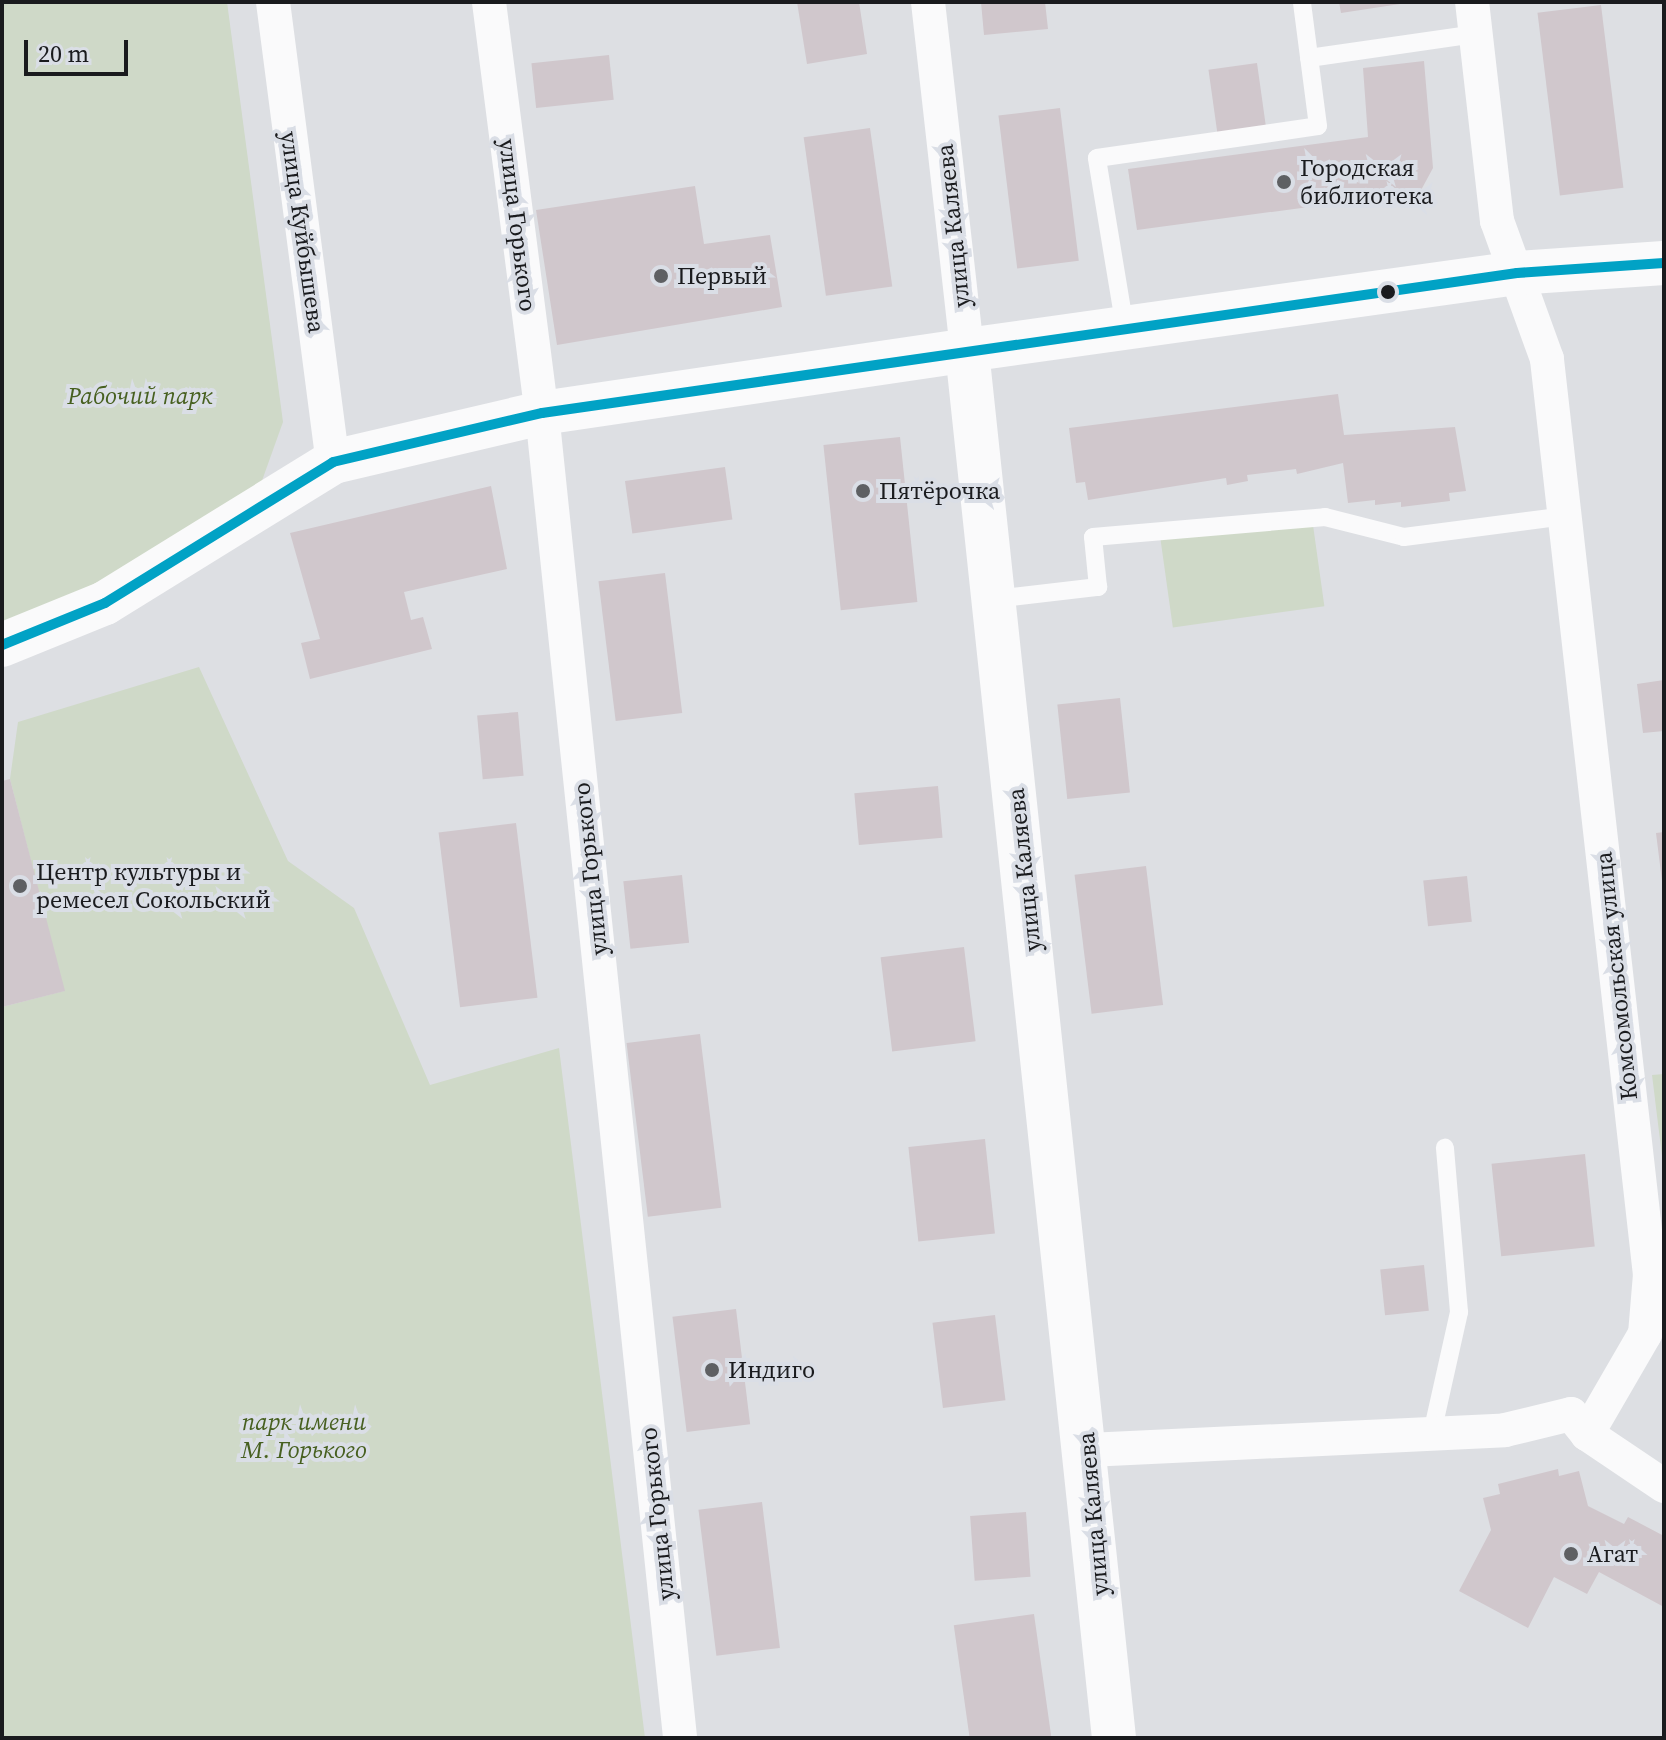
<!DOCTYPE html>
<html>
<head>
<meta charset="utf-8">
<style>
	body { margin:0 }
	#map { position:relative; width:1666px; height:1740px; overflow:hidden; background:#dddfe3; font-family:"Source Serif 4",serif }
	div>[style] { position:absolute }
	.green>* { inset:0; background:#cfd9c8; transform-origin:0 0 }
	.building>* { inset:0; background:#d0c7cc; transform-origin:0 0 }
	.service>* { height:18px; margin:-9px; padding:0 9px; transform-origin:9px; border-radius:9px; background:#fafafb }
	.minor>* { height:34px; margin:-17px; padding:0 17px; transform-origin:17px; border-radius:17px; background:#fafafb }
	.tertiary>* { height:44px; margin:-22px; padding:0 22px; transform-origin:22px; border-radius:22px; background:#fafafb }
	.secondary>* { height:44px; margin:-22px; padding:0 22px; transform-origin:22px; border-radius:22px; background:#fafafb }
	.bus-1>* { height:10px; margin:-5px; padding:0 5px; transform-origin:5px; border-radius:5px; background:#01a2c5 }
	.dots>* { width:22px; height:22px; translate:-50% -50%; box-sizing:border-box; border:4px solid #dadee6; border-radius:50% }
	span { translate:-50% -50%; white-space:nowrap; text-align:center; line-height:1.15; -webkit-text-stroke:8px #dadee6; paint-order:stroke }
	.poi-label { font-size:24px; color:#1a1b1e }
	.left { translate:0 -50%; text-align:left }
	.street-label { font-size:24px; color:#1a1b1e }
	.park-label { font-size:24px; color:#476020; font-style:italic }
	.frame { position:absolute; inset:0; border:4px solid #1a1b1e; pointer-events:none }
	.scale { position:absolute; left:24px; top:40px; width:104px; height:36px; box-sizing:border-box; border:4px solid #1a1b1e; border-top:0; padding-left:10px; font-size:24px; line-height:28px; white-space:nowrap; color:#1a1b1e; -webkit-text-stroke:6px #dadee6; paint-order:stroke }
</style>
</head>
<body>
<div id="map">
	<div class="green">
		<div style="clip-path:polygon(2px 2px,227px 2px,283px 422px,259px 489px,2px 645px)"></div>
		<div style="left:1312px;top:518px;width:89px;height:153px;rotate:82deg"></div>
		<div style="clip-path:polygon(199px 667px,288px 861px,354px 908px,430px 1085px,559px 1048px,645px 1738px,2px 1738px,2px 1007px,64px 991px,10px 779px,18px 722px)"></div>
		<div style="clip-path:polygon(1664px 1074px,1664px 1172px,1652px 1075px)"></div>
	</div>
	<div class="building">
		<div style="clip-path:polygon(797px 2px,859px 2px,867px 54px,807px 64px)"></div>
		<div style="clip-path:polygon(981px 2px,1045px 2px,1048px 29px,984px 35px)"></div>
		<div style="clip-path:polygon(1339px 2px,1400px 2px,1400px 4px,1341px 13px)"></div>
		<div style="left:1601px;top:5px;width:184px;height:64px;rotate:83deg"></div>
		<div style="left:609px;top:55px;width:45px;height:78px;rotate:84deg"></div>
		<div style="clip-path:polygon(1424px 61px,1433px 168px,1420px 192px,1137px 230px,1128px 169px,1368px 137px,1363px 68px)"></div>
		<div style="left:1257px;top:63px;width:64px;height:49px;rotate:82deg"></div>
		<div style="left:1060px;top:108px;width:154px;height:62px;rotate:83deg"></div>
		<div style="left:870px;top:128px;width:160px;height:67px;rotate:82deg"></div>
		<div style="clip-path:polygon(695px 186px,704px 244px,770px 235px,782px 307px,557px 345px,536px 210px)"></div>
		<div style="clip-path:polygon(1338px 394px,1344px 435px,1455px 427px,1466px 491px,1449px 493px,1450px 501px,1401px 507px,1401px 502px,1375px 505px,1375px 500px,1348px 503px,1343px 463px,1297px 474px,1296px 469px,1247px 475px,1248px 481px,1227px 485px,1226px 478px,1088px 500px,1085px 482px,1076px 483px,1069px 428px)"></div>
		<div style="left:900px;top:437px;width:166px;height:77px;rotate:84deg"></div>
		<div style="left:725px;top:467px;width:53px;height:101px;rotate:82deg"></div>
		<div style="clip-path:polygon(491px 486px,507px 569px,404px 592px,411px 620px,423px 617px,432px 649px,310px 679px,301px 643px,320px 639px,290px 533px)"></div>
		<div style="left:665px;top:573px;width:141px;height:67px;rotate:83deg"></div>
		<div style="clip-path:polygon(1664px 680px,1664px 731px,1643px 733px,1637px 684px)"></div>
		<div style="left:1120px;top:698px;width:95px;height:63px;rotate:84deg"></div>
		<div style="left:518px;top:712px;width:64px;height:41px;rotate:85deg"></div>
		<div style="clip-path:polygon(10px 779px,65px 991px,2px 1007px,2px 781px)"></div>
		<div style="left:938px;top:786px;width:52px;height:84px;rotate:85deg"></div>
		<div style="left:516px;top:823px;width:176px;height:78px;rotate:83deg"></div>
		<div style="clip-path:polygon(1664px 832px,1664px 881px,1662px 881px,1656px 833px)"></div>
		<div style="left:1146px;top:866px;width:140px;height:72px;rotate:83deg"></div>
		<div style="left:682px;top:875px;width:68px;height:59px;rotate:84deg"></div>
		<div style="left:1467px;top:876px;width:46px;height:44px;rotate:84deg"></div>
		<div style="left:964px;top:947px;width:95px;height:84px;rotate:83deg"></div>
		<div style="left:700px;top:1034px;width:175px;height:74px;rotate:83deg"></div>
		<div style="left:985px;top:1139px;width:95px;height:77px;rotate:84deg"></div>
		<div style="left:1585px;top:1154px;width:93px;height:94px;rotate:84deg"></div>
		<div style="left:1424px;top:1265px;width:46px;height:44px;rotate:84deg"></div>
		<div style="left:736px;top:1309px;width:116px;height:64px;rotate:83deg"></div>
		<div style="left:995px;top:1315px;width:86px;height:63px;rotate:83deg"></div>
		<div style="clip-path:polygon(1558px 1469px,1559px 1476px,1579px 1471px,1588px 1506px,1624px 1524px,1628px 1517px,1664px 1536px,1664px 1607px,1599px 1572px,1587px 1594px,1554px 1577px,1528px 1628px,1459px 1591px,1491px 1530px,1483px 1498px,1500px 1494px,1498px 1484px)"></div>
		<div style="left:762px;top:1502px;width:147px;height:64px;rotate:83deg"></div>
		<div style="left:1026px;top:1512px;width:65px;height:56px;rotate:86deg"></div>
		<div style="left:1034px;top:1614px;width:125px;height:81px;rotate:82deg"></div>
	</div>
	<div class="service">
		<div style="left:1309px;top:58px;width:169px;rotate:-8.2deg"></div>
		<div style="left:1125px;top:328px;width:172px;rotate:-99.4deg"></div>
		<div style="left:1097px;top:158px;width:223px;rotate:-8.2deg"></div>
		<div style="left:1318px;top:126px;width:125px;rotate:-97.4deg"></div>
		<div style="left:994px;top:599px;width:105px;rotate:-6.6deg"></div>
		<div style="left:1098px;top:587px;width:50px;rotate:-95.7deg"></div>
		<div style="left:1093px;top:537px;width:233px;rotate:-4.9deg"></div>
		<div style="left:1325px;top:517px;width:81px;rotate:14.2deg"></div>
		<div style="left:1404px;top:537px;width:162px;rotate:-7.4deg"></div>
		<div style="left:1432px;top:1433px;width:124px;rotate:-77.4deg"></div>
		<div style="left:1459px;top:1312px;width:165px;rotate:-94.9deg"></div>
	</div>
	<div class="minor">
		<div style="left:273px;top:2px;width:464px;rotate:82.6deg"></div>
		<div style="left:489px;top:2px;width:414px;rotate:82.7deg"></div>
		<div style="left:542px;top:413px;width:1332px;rotate:84.05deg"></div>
		<div style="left:928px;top:2px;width:350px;rotate:83.6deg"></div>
		<div style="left:1587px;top:1434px;width:93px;rotate:34deg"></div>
		<div style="left:1088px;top:1450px;width:417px;rotate:-2.7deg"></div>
		<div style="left:1505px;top:1430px;width:68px;rotate:-13.6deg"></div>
		<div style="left:1571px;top:1414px;width:26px;rotate:51deg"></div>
		<div style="left:1587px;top:1434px;width:116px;rotate:-59.9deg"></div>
		<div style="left:1645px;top:1334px;width:59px;rotate:-85.2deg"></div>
		<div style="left:1650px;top:1275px;width:922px;rotate:-96.42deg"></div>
		<div style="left:1547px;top:359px;width:147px;rotate:-109.9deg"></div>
		<div style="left:1497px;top:221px;width:220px;rotate:-96.5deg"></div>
	</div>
	<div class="tertiary">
		<div style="left:2px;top:645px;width:111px;rotate:-22.2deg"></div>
		<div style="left:105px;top:603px;width:268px;rotate:-31.7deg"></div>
		<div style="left:333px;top:462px;width:215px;rotate:-13.2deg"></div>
		<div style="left:542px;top:413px;width:430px;rotate:-8.4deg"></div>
	</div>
	<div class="secondary">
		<div style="left:1114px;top:1738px;width:1396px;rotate:-96.05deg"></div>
		<div style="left:967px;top:350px;width:555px;rotate:-7.97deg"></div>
		<div style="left:1517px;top:273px;width:147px;rotate:-3.9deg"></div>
	</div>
	<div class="bus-1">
		<div style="left:2px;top:645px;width:111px;rotate:-22.2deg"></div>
		<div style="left:105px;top:603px;width:268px;rotate:-31.7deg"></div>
		<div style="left:333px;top:462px;width:215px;rotate:-13.2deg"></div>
		<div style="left:542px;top:413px;width:985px;rotate:-8.17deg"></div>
		<div style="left:1517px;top:273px;width:147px;rotate:-3.9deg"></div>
	</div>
	<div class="dots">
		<div style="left:1284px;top:182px;background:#5e6063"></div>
		<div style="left:661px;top:276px;background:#5e6063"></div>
		<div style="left:1388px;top:292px;background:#1a1b1e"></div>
		<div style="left:863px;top:491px;background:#5e6063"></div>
		<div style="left:20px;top:886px;background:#5e6063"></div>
		<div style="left:712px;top:1370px;background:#5e6063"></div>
		<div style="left:1571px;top:1554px;background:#5e6063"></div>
	</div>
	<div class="poi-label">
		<span class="left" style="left:1300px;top:182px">Городская<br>библиотека</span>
		<span class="left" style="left:677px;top:276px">Первый</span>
		<span class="left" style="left:879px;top:491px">Пятёрочка</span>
		<span class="left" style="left:36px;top:886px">Центр культуры и<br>ремесел Сокольский</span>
		<span class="left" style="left:728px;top:1370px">Индиго</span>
		<span class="left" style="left:1587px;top:1554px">Агат</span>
	</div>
	<div class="street-label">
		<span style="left:518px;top:225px;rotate:83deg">улица Горького</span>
		<span style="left:953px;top:226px;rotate:-96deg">улица Каляева</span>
		<span style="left:303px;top:232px;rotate:82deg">улица Куйбышева</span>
		<span style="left:590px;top:869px;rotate:-96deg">улица Горького</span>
		<span style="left:1024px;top:870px;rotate:-96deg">улица Каляева</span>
		<span style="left:1616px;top:976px;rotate:-96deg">Комсомольская улица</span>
		<span style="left:657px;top:1514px;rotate:-96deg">улица Горького</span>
		<span style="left:1093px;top:1514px;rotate:-95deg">улица Каляева</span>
	</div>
	<div class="park-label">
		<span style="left:140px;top:396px">Рабочий парк</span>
		<span style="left:304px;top:1436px">парк имени<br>М. Горького</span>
	</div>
	<div class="frame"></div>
	<div class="scale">20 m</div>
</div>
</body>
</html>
